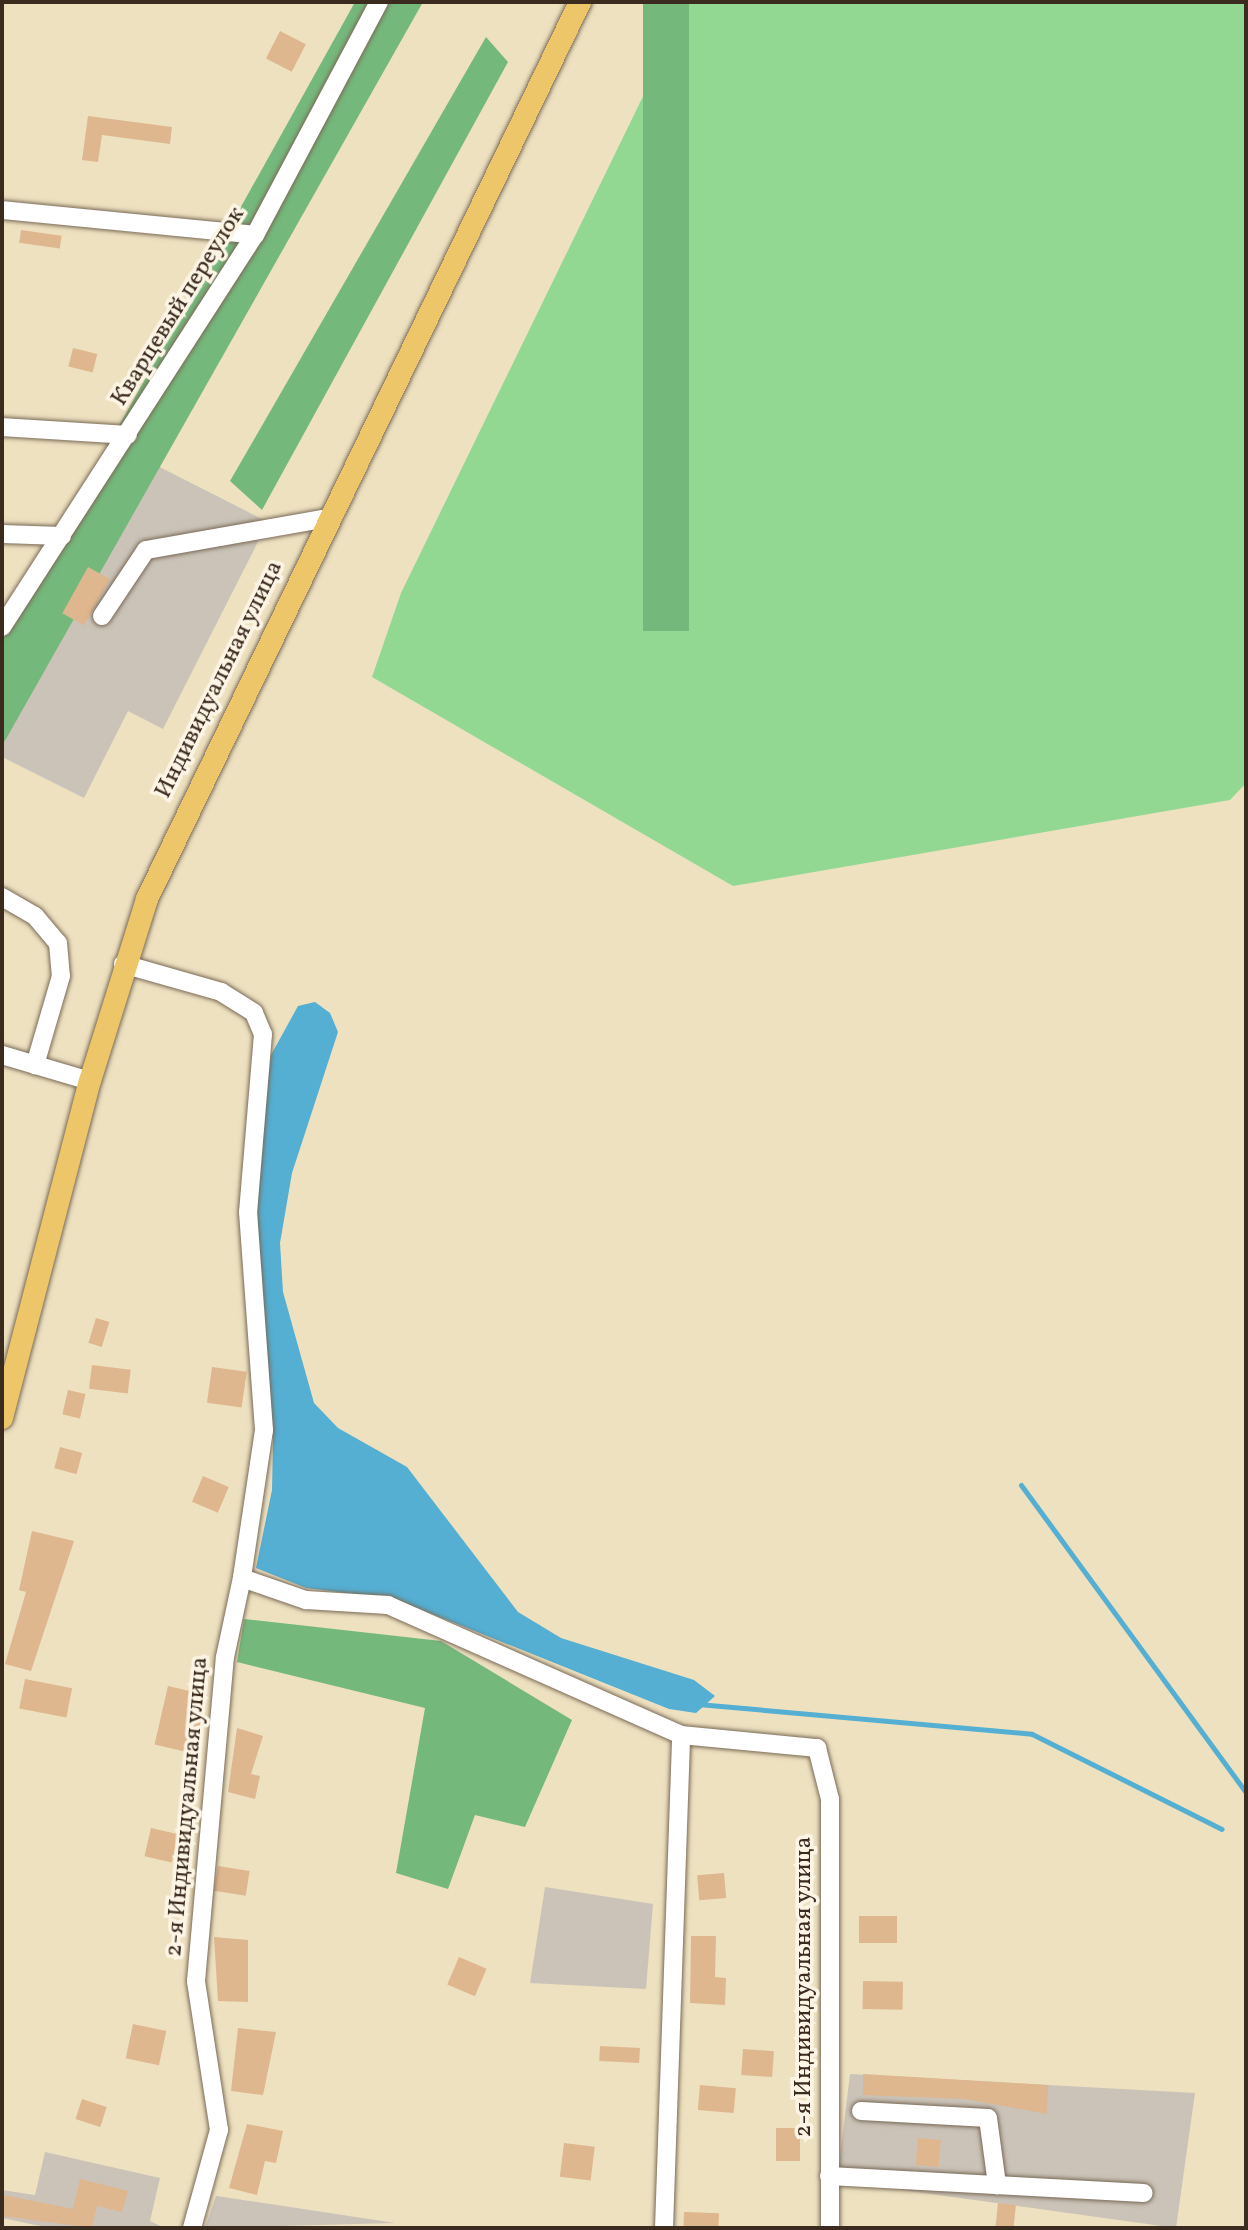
<!DOCTYPE html>
<html>
<head>
<meta charset="utf-8">
<style>
	body { margin:0 }
	#map { position:relative; width:1248px; height:2230px; overflow:hidden; background:#eee1c0; font-family:Vollkorn,serif }
	div>[style] { position:absolute }
	.industrial>* { inset:0; background:#cbc3b8 }
	.green>* { inset:0; background:#92d892 }
	.forest>* { inset:0; background:#75b87c; transform-origin:0 0 }
	.water>* { inset:0; background:#54afd2 }
	.stream>* { height:5px; margin:-2.5px; padding:0 2.5px; transform-origin:2.5px; border-radius:2.5px; background:#54afd2 }
	.building>* { inset:0; background:#deb78f; transform-origin:0 0 }
	.roads { filter:drop-shadow(0 0 2px #7a6a57) drop-shadow(0 0 2px #7a6a57) }
	.minor>* { height:18px; margin:-9px; padding:0 9px; transform-origin:9px; border-radius:9px; background:#fff }
	.major>* { height:22px; margin:-11px; padding:0 11px; transform-origin:11px; border-radius:11px; background:#ecc669 }
	span { translate:-50% -50%; white-space:nowrap; text-align:center; line-height:1.15; -webkit-text-stroke:7px #fcf5e5; paint-order:stroke }
	.street-label { font-size:24px; color:#3b2a1e }
	.frame { position:absolute; inset:0; border:4px solid #3b2a1e; pointer-events:none }
</style>
</head>
<body>
<div id="map">
	<div class="industrial">
		<div style="clip-path:polygon(134px 454px,268px 522px,163px 729px,128px 711px,84px 798px,2px 757px,2px 714px)"></div>
		<div style="clip-path:polygon(545px 1887px,653px 1904px,646px 1989px,530px 1983px)"></div>
		<div style="clip-path:polygon(850px 2074px,1195px 2093px,1176px 2228px,837px 2181px)"></div>
		<div style="clip-path:polygon(45px 2152px,160px 2178px,150px 2221px,165px 2228px,50px 2228px,2px 2218px,2px 2190px,35px 2195px)"></div>
		<div style="clip-path:polygon(216px 2196px,217px 2196px,395px 2223px,205px 2228px)"></div>
	</div>
	<div class="green">
		<div style="clip-path:polygon(689px 2px,1246px 2px,1246px 783px,1230px 800px,733px 886px,372px 677px,401px 593px)"></div>
	</div>
	<div class="forest">
		<div style="clip-path:polygon(355px 2px,423px 2px,2px 746px,2px 636px)"></div>
		<div style="left:643px;top:2px;width:46px;height:629px"></div>
		<div style="clip-path:polygon(486px 37px,508px 62px,262px 510px,230px 481px)"></div>
		<div style="clip-path:polygon(244px 1619px,441px 1641px,572px 1720px,525px 1827px,475px 1815px,448px 1889px,396px 1873px,425px 1708px,237px 1662px)"></div>
	</div>
	<div class="water">
		<div style="clip-path:polygon(315px 1002px,330px 1013px,338px 1032px,292px 1173px,280px 1243px,283px 1292px,314px 1403px,338px 1428px,407px 1467px,518px 1612px,561px 1638px,694px 1680px,715px 1696px,696px 1713px,669px 1709px,395px 1599px,306px 1588px,256px 1568px,272px 1490px,273px 1441px,257px 1243px,259px 1149px,271px 1055px,298px 1006px)"></div>
	</div>
	<div class="stream">
		<div style="left:1021px;top:1485px;width:381px;rotate:53.8deg"></div>
		<div style="left:698px;top:1704px;width:335px;rotate:5.1deg"></div>
		<div style="left:1032px;top:1734px;width:212px;rotate:26.6deg"></div>
	</div>
	<div class="building">
		<div style="left:280px;top:31px;width:29px;height:31px;rotate:27deg"></div>
		<div style="clip-path:polygon(88px 116px,172px 127px,170px 144px,102px 135px,98px 162px,82px 160px)"></div>
		<div style="left:21px;top:230px;width:41px;height:13px;rotate:8deg"></div>
		<div style="left:73px;top:348px;width:25px;height:19px;rotate:14deg"></div>
		<div style="left:88px;top:567px;width:25px;height:53px;rotate:29deg"></div>
		<div style="left:96px;top:1318px;width:14px;height:26px;rotate:17deg"></div>
		<div style="left:92px;top:1365px;width:39px;height:24px;rotate:7deg"></div>
		<div style="left:212px;top:1367px;width:35px;height:36px;rotate:8deg"></div>
		<div style="left:68px;top:1390px;width:18px;height:25px;rotate:13deg"></div>
		<div style="left:60px;top:1447px;width:23px;height:22px;rotate:15deg"></div>
		<div style="left:203px;top:1476px;width:28px;height:28px;rotate:23deg"></div>
		<div style="clip-path:polygon(32px 1531px,74px 1541px,31px 1671px,5px 1664px,26px 1592px,19px 1590px)"></div>
		<div style="left:25px;top:1679px;width:48px;height:30px;rotate:11deg"></div>
		<div style="left:168px;top:1686px;width:40px;height:60px;rotate:13deg"></div>
		<div style="clip-path:polygon(237px 1728px,263px 1736px,251px 1774px,260px 1776px,255px 1799px,228px 1792px)"></div>
		<div style="left:151px;top:1828px;width:28px;height:29px;rotate:13deg"></div>
		<div style="left:218px;top:1866px;width:32px;height:25px;rotate:9deg"></div>
		<div style="left:724px;top:1873px;width:25px;height:27px;rotate:85deg"></div>
		<div style="left:859px;top:1916px;width:38px;height:27px"></div>
		<div style="clip-path:polygon(691px 1936px,716px 1936px,715px 1977px,726px 1978px,725px 2005px,690px 2003px)"></div>
		<div style="clip-path:polygon(214px 1937px,248px 1940px,248px 2002px,218px 2001px)"></div>
		<div style="left:459px;top:1957px;width:30px;height:30px;rotate:23deg"></div>
		<div style="left:863px;top:1981px;width:40px;height:28px;rotate:1deg"></div>
		<div style="left:133px;top:2024px;width:34px;height:35px;rotate:12deg"></div>
		<div style="clip-path:polygon(238px 2028px,276px 2032px,263px 2095px,231px 2091px)"></div>
		<div style="left:600px;top:2046px;width:40px;height:15px;rotate:3deg"></div>
		<div style="left:743px;top:2049px;width:31px;height:26px;rotate:4deg"></div>
		<div style="clip-path:polygon(863px 2074px,1048px 2085px,1047px 2114px,965px 2099px,863px 2095px)"></div>
		<div style="left:700px;top:2085px;width:36px;height:25px;rotate:5deg"></div>
		<div style="left:82px;top:2099px;width:26px;height:21px;rotate:18deg"></div>
		<div style="clip-path:polygon(247px 2124px,283px 2131px,276px 2163px,265px 2161px,257px 2195px,229px 2188px)"></div>
		<div style="left:776px;top:2128px;width:24px;height:33px"></div>
		<div style="left:918px;top:2138px;width:23px;height:27px;rotate:5deg"></div>
		<div style="left:564px;top:2143px;width:31px;height:34px;rotate:7deg"></div>
		<div style="clip-path:polygon(80px 2179px,128px 2191px,122px 2212px,97px 2206px,92px 2228px,2px 2216px,4px 2195px,73px 2209px)"></div>
		<div style="left:998px;top:2203px;width:18px;height:25px;rotate:6deg"></div>
		<div style="left:684px;top:2212px;width:35px;height:16px;rotate:2deg"></div>
	</div>
	<div class="roads">
		<div class="minor">
			<div style="left:2px;top:210px;width:254px;rotate:5.6deg"></div>
			<div style="left:2px;top:427px;width:126px;rotate:3.6deg"></div>
			<div style="left:2px;top:534px;width:60px;rotate:1.9deg"></div>
			<div style="left:102px;top:616px;width:79px;rotate:-56.3deg"></div>
			<div style="left:146px;top:550px;width:185px;rotate:-10deg"></div>
			<div style="left:2px;top:627px;width:467px;rotate:-57.2deg"></div>
			<div style="left:255px;top:235px;width:264px;rotate:-62deg"></div>
			<div style="left:2px;top:897px;width:38px;rotate:30deg"></div>
			<div style="left:35px;top:916px;width:35px;rotate:50deg"></div>
			<div style="left:58px;top:943px;width:33px;rotate:85deg"></div>
			<div style="left:61px;top:976px;width:93px;rotate:106.3deg"></div>
			<div style="left:123px;top:964px;width:102px;rotate:15.9deg"></div>
			<div style="left:221px;top:992px;width:39px;rotate:32deg"></div>
			<div style="left:254px;top:1013px;width:23px;rotate:67deg"></div>
			<div style="left:263px;top:1034px;width:179px;rotate:94.8deg"></div>
			<div style="left:248px;top:1212px;width:219px;rotate:85.8deg"></div>
			<div style="left:264px;top:1430px;width:150px;rotate:98.5deg"></div>
			<div style="left:242px;top:1578px;width:68px;rotate:19deg"></div>
			<div style="left:306px;top:1600px;width:82px;rotate:3.5deg"></div>
			<div style="left:388px;top:1605px;width:321px;rotate:23.9deg"></div>
			<div style="left:681px;top:1735px;width:137px;rotate:5.5deg"></div>
			<div style="left:817px;top:1748px;width:53px;rotate:75.7deg"></div>
			<div style="left:830px;top:1799px;width:429px;rotate:90deg"></div>
			<div style="left:2px;top:1055px;width:92px;rotate:16.5deg"></div>
			<div style="left:861px;top:2111px;width:127px;rotate:3.2deg"></div>
			<div style="left:988px;top:2118px;width:68px;rotate:82.3deg"></div>
			<div style="left:829px;top:2176px;width:315px;rotate:3.1deg"></div>
			<div style="left:192px;top:2228px;width:102px;rotate:-74.6deg"></div>
			<div style="left:219px;top:2130px;width:151px;rotate:-98.8deg"></div>
			<div style="left:196px;top:1981px;width:325px;rotate:-84.9deg"></div>
			<div style="left:225px;top:1657px;width:81px;rotate:-77.9deg"></div>
			<div style="left:664px;top:2228px;width:493px;rotate:-88deg"></div>
		</div>
		<div class="major">
			<div style="left:2px;top:1418px;width:348px;rotate:-75.4deg"></div>
			<div style="left:90px;top:1081px;width:191px;rotate:-72.6deg"></div>
			<div style="left:147px;top:899px;width:996px;rotate:-64.23deg"></div>
		</div>
	</div>
	<div class="street-label">
		<span style="left:179px;top:307px;rotate:-58deg">Кварцевый переулок</span>
		<span style="left:220px;top:680px;rotate:-64deg">Индивидуальная улица</span>
		<span style="left:188px;top:1807px;rotate:-85deg">2-я Индивидуальная улица</span>
		<span style="left:805px;top:1987px;rotate:-90deg">2-я Индивидуальная улица</span>
	</div>
	<div class="frame"></div>
</div>
</body>
</html>
